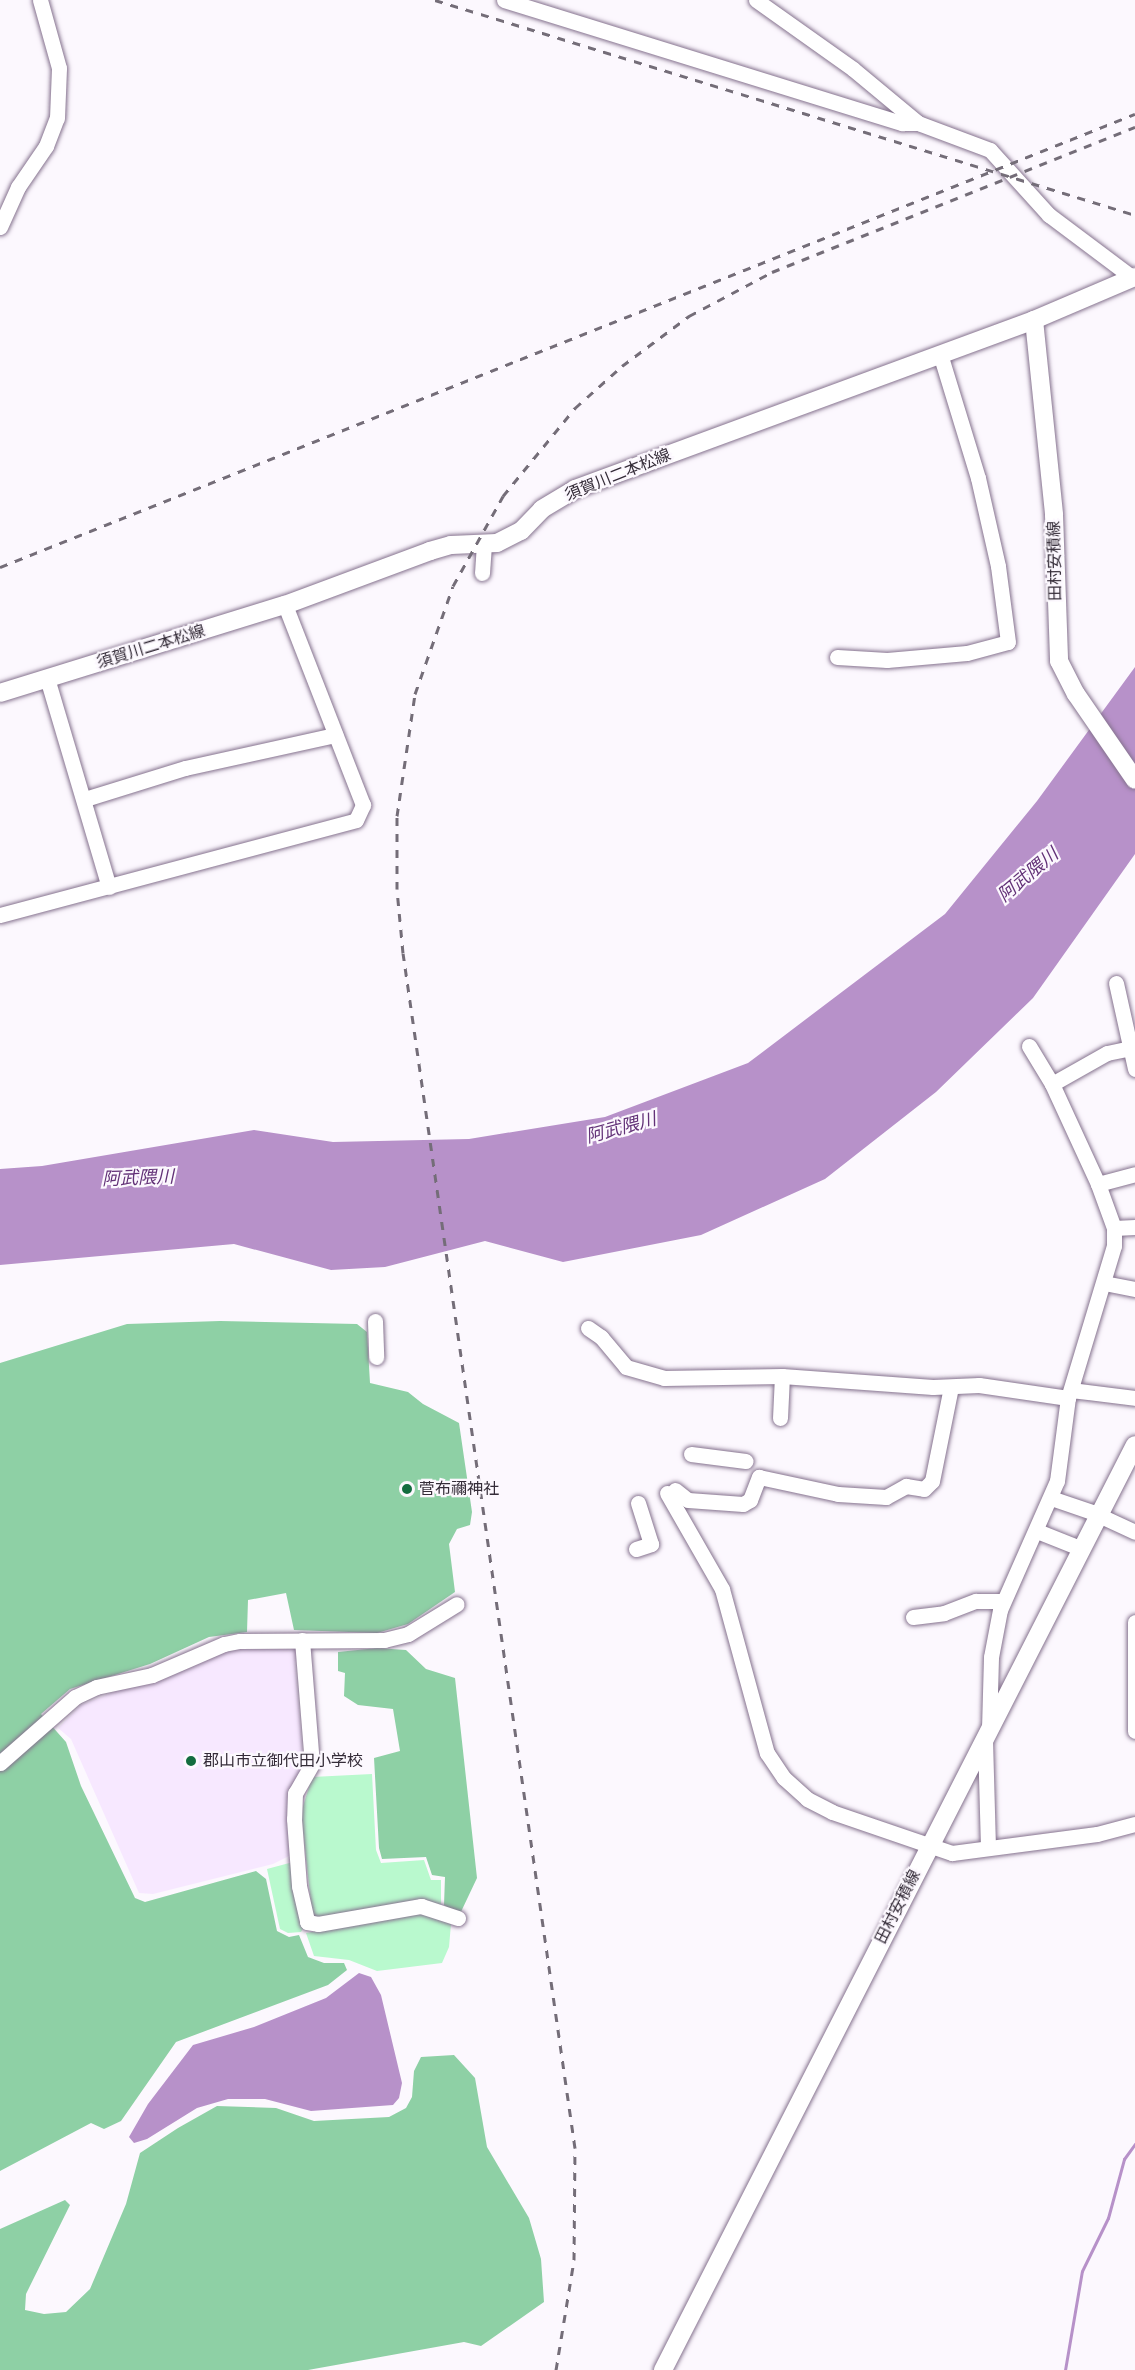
<!DOCTYPE html>
<html>
<head>
<meta charset="utf-8">
<style>
	body { margin:0 }
	#map { position:relative; width:1135px; height:2370px; overflow:hidden; background:#fcf8fe; font-family:Helvetica,"Noto Sans JP",sans-serif }
	div>[style] { position:absolute }
	.built>* { inset:0; background:#f7e8ff }
	.green>* { inset:0; background:#b9f9ce }
	.forest>* { inset:0; background:#8ed0a5 }
	.water>* { inset:0; background:#b791c9 }
	.stream>* { height:3px; margin:-1.5px; padding:0 1.5px; transform-origin:1.5px; border-radius:1.5px; background:#b791c9 }
	.roads { filter:drop-shadow(0 0 2px #85728e) drop-shadow(0 0 2px #85728e) }
	.minor>* { height:15px; margin:-7.5px; padding:0 7.5px; transform-origin:7.5px; border-radius:7.5px; background:#fff }
	.major>* { height:18px; margin:-9px; padding:0 9px; transform-origin:9px; border-radius:9px; background:#fff }
	.rail>* { height:3px; margin-top:-1.5px; transform-origin:0; background:repeating-linear-gradient(90deg,#746d78 0 8px,transparent 0 16px) }
	.dots>* { width:16px; height:16px; translate:-50% -50%; box-sizing:border-box; border:3px solid #fcf8fe; border-radius:50% }
	span { translate:-50% -50%; white-space:nowrap; text-align:center; line-height:1.15; -webkit-text-stroke:4.5px #fcf8fe; paint-order:stroke }
	.street-label { font-size:16px; color:#342c38 }
	.poi-label { font-size:16px; color:#342c38 }
	.left { translate:0 -50%; text-align:left }
	.water-label { font-size:18px; color:#623177; font-style:italic }
</style>
</head>
<body>
<div id="map">
	<div class="built">
		<div style="clip-path:polygon(309px 1644px,295px 1662px,304px 1770px,293px 1854px,273px 1864px,153px 1894px,139px 1893px,71px 1739px,58px 1728px,81px 1705px,222px 1649px)"></div>
	</div>
	<div class="green">
		<div style="clip-path:polygon(372px 1774px,376px 1850px,381px 1863px,424px 1860px,431px 1880px,441px 1880px,441px 1905px,313px 1921px,301px 1813px,312px 1777px)"></div>
		<div style="clip-path:polygon(293px 1862px,304px 1927px,301px 1932px,288px 1933px,280px 1929px,267px 1869px)"></div>
		<div style="clip-path:polygon(408px 1914px,436px 1914px,451px 1924px,449px 1947px,442px 1963px,377px 1971px,349px 1960px,314px 1956px,306px 1933px)"></div>
	</div>
	<div class="forest">
		<div style="clip-path:polygon(220px 1321px,357px 1324px,367px 1332px,370px 1383px,408px 1392px,423px 1404px,459px 1423px,472px 1512px,470px 1525px,457px 1529px,449px 1544px,455px 1592px,408px 1624px,377px 1633px,294px 1630px,286px 1593px,248px 1600px,247px 1632px,209px 1637px,150px 1664px,70px 1689px,41px 1714px,66px 1742px,81px 1786px,135px 1898px,145px 1902px,256px 1871px,266px 1879px,277px 1931px,289px 1937px,299px 1935px,308px 1957px,324px 1963px,344px 1963px,347px 1970px,328px 1985px,176px 2042px,121px 2121px,104px 2129px,91px 2123px,0 2171px,0 1363px,127px 1324px)"></div>
		<div style="clip-path:polygon(377px 1648px,406px 1650px,426px 1669px,455px 1678px,477px 1878px,459px 1916px,444px 1905px,445px 1877px,432px 1875px,426px 1857px,382px 1859px,379px 1848px,374px 1758px,400px 1751px,393px 1709px,358px 1705px,344px 1696px,345px 1673px,338px 1671px,338px 1652px)"></div>
		<div style="clip-path:polygon(454px 2055px,475px 2078px,487px 2147px,529px 2218px,541px 2259px,544px 2302px,481px 2346px,464px 2342px,308px 2370px,0 2370px,0 2229px,65px 2200px,70px 2205px,26px 2294px,25px 2310px,44px 2314px,66px 2312px,90px 2289px,126px 2204px,140px 2153px,178px 2128px,217px 2106px,276px 2108px,314px 2121px,389px 2117px,406px 2108px,412px 2097px,414px 2071px,421px 2057px)"></div>
	</div>
	<div class="water">
		<div style="clip-path:polygon(1135px 667px,1135px 854px,1033px 998px,936px 1092px,825px 1179px,701px 1235px,563px 1262px,485px 1241px,385px 1267px,331px 1270px,234px 1244px,0 1265px,0 1169px,42px 1166px,254px 1130px,333px 1142px,469px 1139px,605px 1117px,748px 1063px,945px 914px,1037px 801px)"></div>
		<div style="clip-path:polygon(359px 1973px,371px 1977px,381px 1995px,402px 2083px,399px 2098px,393px 2105px,311px 2111px,265px 2099px,228px 2099px,197px 2108px,147px 2139px,134px 2143px,129px 2137px,148px 2104px,193px 2045px,254px 2027px,326px 1998px)"></div>
	</div>
	<div class="stream">
		<div style="left:1065px;top:2370px;width:100px;rotate:-80.3deg"></div>
		<div style="left:1082px;top:2271px;width:59px;rotate:-63.9deg"></div>
		<div style="left:1108px;top:2218px;width:61px;rotate:-74.8deg"></div>
		<div style="left:1124px;top:2159px;width:19px;rotate:-54deg"></div>
	</div>
	<div class="roads">
		<div class="minor">
			<div style="left:504px;top:0;width:417px;rotate:17.2deg"></div>
			<div style="left:902px;top:123px;width:16px"></div>
			<div style="left:756px;top:0;width:119px;rotate:35.4deg"></div>
			<div style="left:853px;top:69px;width:85px;rotate:39.7deg"></div>
			<div style="left:918px;top:123px;width:77px;rotate:20.6deg"></div>
			<div style="left:990px;top:150px;width:88px;rotate:47.8deg"></div>
			<div style="left:1049px;top:215px;width:105px;rotate:36.9deg"></div>
			<div style="left:0;top:227px;width:44px;rotate:-65.8deg"></div>
			<div style="left:18px;top:187px;width:50px;rotate:-55.7deg"></div>
			<div style="left:46px;top:146px;width:30px;rotate:-69deg"></div>
			<div style="left:57px;top:118px;width:50px;rotate:-87.7deg"></div>
			<div style="left:59px;top:68px;width:71px;rotate:-105.6deg"></div>
			<div style="left:482px;top:573px;width:27px;rotate:-86deg"></div>
			<div style="left:837px;top:657px;width:50px;rotate:3.4deg"></div>
			<div style="left:887px;top:660px;width:80px;rotate:-5deg"></div>
			<div style="left:967px;top:653px;width:42px;rotate:-15deg"></div>
			<div style="left:1008px;top:642px;width:77px;rotate:-97.5deg"></div>
			<div style="left:998px;top:566px;width:90px;rotate:-102.8deg"></div>
			<div style="left:978px;top:478px;width:130px;rotate:-107deg"></div>
			<div style="left:47px;top:678px;width:218px;rotate:73.5deg"></div>
			<div style="left:85px;top:799px;width:105px;rotate:-17.2deg"></div>
			<div style="left:185px;top:768px;width:154px;rotate:-12.4deg"></div>
			<div style="left:0;top:915px;width:368px;rotate:-14.9deg"></div>
			<div style="left:356px;top:820px;width:17px;rotate:-65deg"></div>
			<div style="left:363px;top:805px;width:215px;rotate:-111.3deg"></div>
			<div style="left:1116px;top:983px;width:88px;rotate:77.5deg"></div>
			<div style="left:1029px;top:1046px;width:44px;rotate:58.8deg"></div>
			<div style="left:1052px;top:1084px;width:110px;rotate:65.3deg"></div>
			<div style="left:1052px;top:1084px;width:63px;rotate:-29.4deg"></div>
			<div style="left:1107px;top:1053px;width:25px;rotate:-12deg"></div>
			<div style="left:1114px;top:1228px;width:21px;rotate:-3deg"></div>
			<div style="left:1104px;top:1283px;width:32px;rotate:11deg"></div>
			<div style="left:375px;top:1321px;width:36px;rotate:88deg"></div>
			<div style="left:588px;top:1328px;width:16px;rotate:35deg"></div>
			<div style="left:601px;top:1337px;width:39px;rotate:50deg"></div>
			<div style="left:626px;top:1367px;width:40px;rotate:16deg"></div>
			<div style="left:664px;top:1378px;width:118px;rotate:-1deg"></div>
			<div style="left:782px;top:1376px;width:151px;rotate:4.2deg"></div>
			<div style="left:933px;top:1387px;width:46px;rotate:-2.5deg"></div>
			<div style="left:979px;top:1385px;width:90px;rotate:8.3deg"></div>
			<div style="left:1071px;top:1390px;width:64px;rotate:7.1deg"></div>
			<div style="left:780px;top:1418px;width:42px;rotate:-87.3deg"></div>
			<div style="left:691px;top:1454px;width:55px;rotate:7.3deg"></div>
			<div style="left:675px;top:1490px;width:16px;rotate:38deg"></div>
			<div style="left:688px;top:1500px;width:55px;rotate:4.2deg"></div>
			<div style="left:743px;top:1504px;width:8px;rotate:-30deg"></div>
			<div style="left:750px;top:1500px;width:25px;rotate:-69deg"></div>
			<div style="left:759px;top:1477px;width:81px;rotate:12.1deg"></div>
			<div style="left:838px;top:1494px;width:48px;rotate:3.6deg"></div>
			<div style="left:886px;top:1497px;width:23px;rotate:-29deg"></div>
			<div style="left:906px;top:1486px;width:18px;rotate:9deg"></div>
			<div style="left:924px;top:1489px;width:11px;rotate:-45deg"></div>
			<div style="left:932px;top:1481px;width:96px;rotate:-78.6deg"></div>
			<div style="left:667px;top:1493px;width:111px;rotate:60.2deg"></div>
			<div style="left:722px;top:1589px;width:170px;rotate:74.7deg"></div>
			<div style="left:767px;top:1753px;width:30px;rotate:56deg"></div>
			<div style="left:784px;top:1778px;width:31px;rotate:42deg"></div>
			<div style="left:807px;top:1799px;width:28px;rotate:27deg"></div>
			<div style="left:832px;top:1812px;width:127px;rotate:18.9deg"></div>
			<div style="left:952px;top:1853px;width:146px;rotate:-7.5deg"></div>
			<div style="left:1097px;top:1834px;width:39px;rotate:-15deg"></div>
			<div style="left:1051px;top:1498px;width:43px;rotate:18.9deg"></div>
			<div style="left:1092px;top:1512px;width:47px;rotate:24.9deg"></div>
			<div style="left:1037px;top:1531px;width:48px;rotate:21.8deg"></div>
			<div style="left:636px;top:1549px;width:16px;rotate:-18deg"></div>
			<div style="left:651px;top:1544px;width:43px;rotate:-107.6deg"></div>
			<div style="left:913px;top:1617px;width:31px;rotate:-7deg"></div>
			<div style="left:944px;top:1613px;width:34px;rotate:-21deg"></div>
			<div style="left:976px;top:1601px;width:27px"></div>
			<div style="left:1135px;top:1622px;width:109px;rotate:90deg"></div>
			<div style="left:302px;top:1640px;width:124px;rotate:85.4deg"></div>
			<div style="left:312px;top:1764px;width:34px;rotate:120deg"></div>
			<div style="left:295px;top:1793px;width:26px;rotate:92deg"></div>
			<div style="left:294px;top:1819px;width:67px;rotate:85.7deg"></div>
			<div style="left:299px;top:1886px;width:37px;rotate:77deg"></div>
			<div style="left:307px;top:1922px;width:11px;rotate:10deg"></div>
			<div style="left:318px;top:1924px;width:105px;rotate:-9.9deg"></div>
			<div style="left:421px;top:1906px;width:39px;rotate:18deg"></div>
			<div style="left:989px;top:1729px;width:72px;rotate:-88.4deg"></div>
			<div style="left:991px;top:1657px;width:48px;rotate:-79.2deg"></div>
			<div style="left:1000px;top:1610px;width:141px;rotate:-66.2deg"></div>
			<div style="left:1057px;top:1481px;width:84px;rotate:-82.5deg"></div>
			<div style="left:1068px;top:1398px;width:159px;rotate:-73.2deg"></div>
			<div style="left:1114px;top:1246px;width:18px;rotate:-90deg"></div>
			<div style="left:1114px;top:1228px;width:47px;rotate:-110deg"></div>
			<div style="left:1098px;top:1184px;width:38px;rotate:-15deg"></div>
			<div style="left:985px;top:1740px;width:108px;rotate:88.4deg"></div>
			<div style="left:0;top:1763px;width:100px;rotate:-41.3deg"></div>
			<div style="left:75px;top:1697px;width:23px;rotate:-25deg"></div>
			<div style="left:96px;top:1687px;width:57px;rotate:-12.1deg"></div>
			<div style="left:152px;top:1675px;width:78px;rotate:-23.3deg"></div>
			<div style="left:224px;top:1644px;width:16px;rotate:-11deg"></div>
			<div style="left:240px;top:1641px;width:144px;rotate:-0.4deg"></div>
			<div style="left:384px;top:1640px;width:25px;rotate:-14deg"></div>
			<div style="left:408px;top:1634px;width:57px;rotate:-31.5deg"></div>
		</div>
		<div class="major">
			<div style="left:1034px;top:320px;width:196px;rotate:84.1deg"></div>
			<div style="left:1054px;top:515px;width:146px;rotate:88deg"></div>
			<div style="left:1059px;top:661px;width:37px;rotate:63deg"></div>
			<div style="left:1076px;top:694px;width:104px;rotate:55.5deg"></div>
			<div style="left:0;top:693px;width:298px;rotate:-17.2deg"></div>
			<div style="left:285px;top:605px;width:155px;rotate:-20.4deg"></div>
			<div style="left:430px;top:551px;width:22px;rotate:-16deg"></div>
			<div style="left:451px;top:545px;width:46px;rotate:-2.5deg"></div>
			<div style="left:497px;top:543px;width:27px;rotate:-27deg"></div>
			<div style="left:521px;top:531px;width:30px;rotate:-46deg"></div>
			<div style="left:542px;top:509px;width:39px;rotate:-31deg"></div>
			<div style="left:575px;top:489px;width:489px;rotate:-20.2deg"></div>
			<div style="left:1034px;top:320px;width:110px;rotate:-23.1deg"></div>
			<div style="left:663px;top:2370px;width:1038px;rotate:-62.97deg"></div>
		</div>
	</div>
	<div class="rail">
		<div style="left:435px;top:0;width:732px;rotate:17.07deg"></div>
		<div style="left:0;top:567px;width:1222px;rotate:-21.76deg"></div>
		<div style="left:556px;top:2370px;width:111px;rotate:-80.7deg"></div>
		<div style="left:574px;top:2260px;width:112px;rotate:-89.5deg"></div>
		<div style="left:575px;top:2148px;width:1207px;rotate:-98.19deg"></div>
		<div style="left:403px;top:953px;width:64px;rotate:-95.4deg"></div>
		<div style="left:397px;top:889px;width:73px;rotate:-90deg"></div>
		<div style="left:397px;top:816px;width:123px;rotate:-81.6deg"></div>
		<div style="left:415px;top:694px;width:114px;rotate:-70.6deg"></div>
		<div style="left:453px;top:586px;width:103px;rotate:-60.9deg"></div>
		<div style="left:503px;top:496px;width:114px;rotate:-50.7deg"></div>
		<div style="left:575px;top:408px;width:63px;rotate:-41.8deg"></div>
		<div style="left:622px;top:366px;width:84px;rotate:-36.7deg"></div>
		<div style="left:689px;top:316px;width:94px;rotate:-27.9deg"></div>
		<div style="left:772px;top:272px;width:391px;rotate:-21.8deg"></div>
	</div>
	<div class="dots">
		<div style="left:407px;top:1489px;background:#136c3f"></div>
		<div style="left:191px;top:1761px;background:#136c3f"></div>
	</div>
	<div class="street-label">
		<span style="left:618px;top:475px;rotate:-22deg">須賀川二本松線</span>
		<span style="left:1055px;top:561px;rotate:-91deg">田村安積線</span>
		<span style="left:151px;top:647px;rotate:-17deg">須賀川二本松線</span>
		<span style="left:898px;top:1907px;rotate:-63deg">田村安積線</span>
	</div>
	<div class="poi-label">
		<span class="left" style="left:419px;top:1489px">菅布禰神社</span>
		<span class="left" style="left:203px;top:1761px">郡山市立御代田小学校</span>
	</div>
	<div class="water-label">
		<span style="left:1028px;top:875px;rotate:-40deg">阿武隈川</span>
		<span style="left:621px;top:1128px;rotate:-15deg">阿武隈川</span>
		<span style="left:138px;top:1178px;rotate:-2deg">阿武隈川</span>
	</div>
</div>
</body>
</html>
